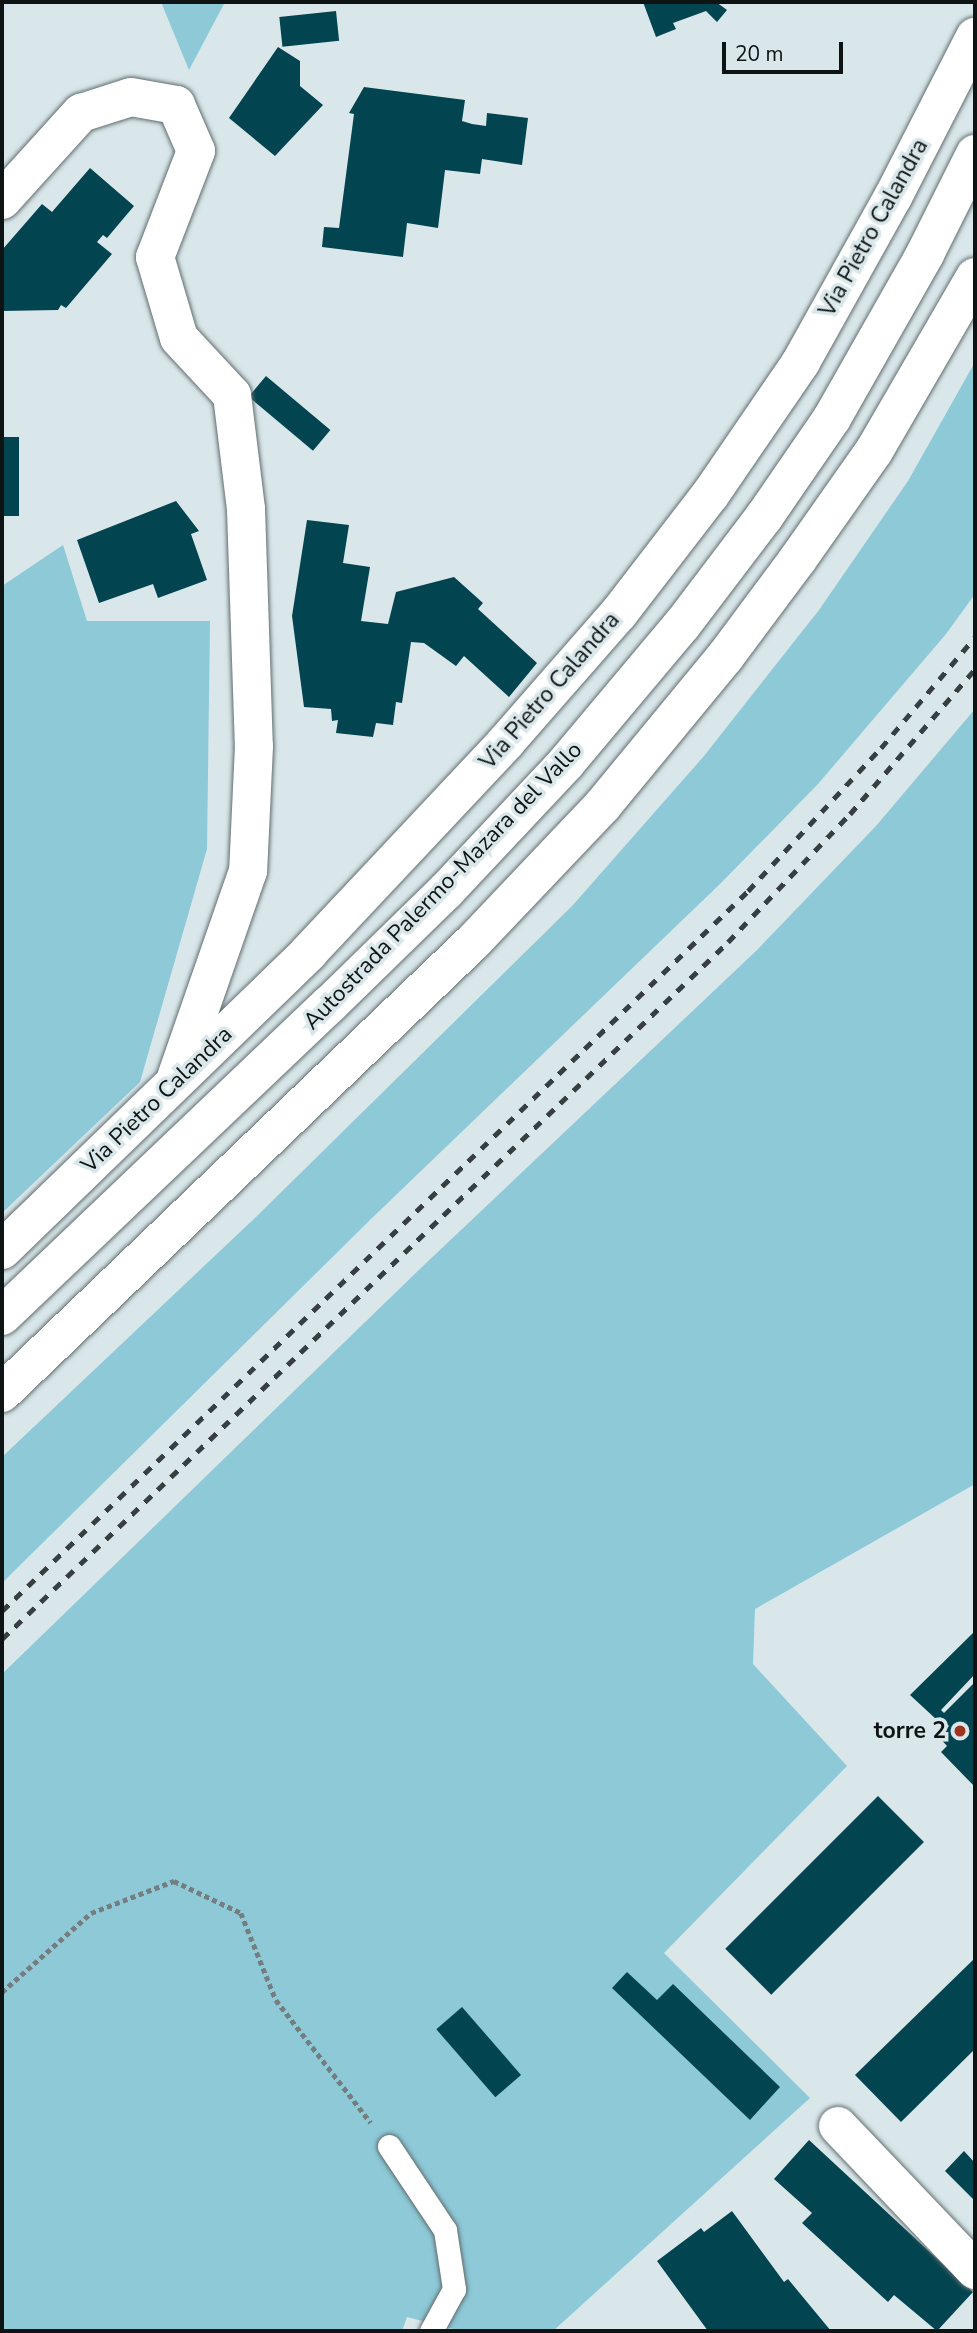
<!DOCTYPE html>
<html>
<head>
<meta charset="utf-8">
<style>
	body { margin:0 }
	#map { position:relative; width:977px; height:2333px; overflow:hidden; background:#d9e7ea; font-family:"Nunito Sans",sans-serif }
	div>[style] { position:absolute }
	.green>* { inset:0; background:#8dc9d7 }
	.building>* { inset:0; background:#024450; transform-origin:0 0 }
	.path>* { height:4.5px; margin-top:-2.25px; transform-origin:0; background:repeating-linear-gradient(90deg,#747e80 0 5px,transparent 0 8.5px) }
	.roads { filter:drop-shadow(0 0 2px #616d70) drop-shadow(0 0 2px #616d70) }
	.service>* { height:23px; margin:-11.5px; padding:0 11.5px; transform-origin:11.5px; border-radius:11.5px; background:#fff }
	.minor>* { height:38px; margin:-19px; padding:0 19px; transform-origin:19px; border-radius:19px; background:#fff }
	.motorway>* { height:38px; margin:-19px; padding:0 19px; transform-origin:19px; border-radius:19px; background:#fff }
	.rail>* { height:5px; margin-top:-2.5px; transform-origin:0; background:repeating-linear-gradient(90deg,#383f41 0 9px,transparent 0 18px) }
	.dots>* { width:19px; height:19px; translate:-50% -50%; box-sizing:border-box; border:4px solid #d9e7ea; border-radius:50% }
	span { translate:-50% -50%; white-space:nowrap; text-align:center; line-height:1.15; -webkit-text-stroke:7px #d9e7ea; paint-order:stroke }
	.street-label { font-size:23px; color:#0e1314 }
	.poi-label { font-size:23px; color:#0e1314; font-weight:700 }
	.right { translate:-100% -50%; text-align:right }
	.frame { position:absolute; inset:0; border:4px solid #0e1314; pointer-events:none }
	.scale { position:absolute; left:722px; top:42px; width:121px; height:32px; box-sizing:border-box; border:4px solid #0e1314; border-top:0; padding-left:9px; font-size:21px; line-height:24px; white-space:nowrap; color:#0e1314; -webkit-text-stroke:5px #d9e7ea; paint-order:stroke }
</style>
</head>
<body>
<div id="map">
	<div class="green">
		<div style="clip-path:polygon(161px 2px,225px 2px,189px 70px)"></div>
		<div style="clip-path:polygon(975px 362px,975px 594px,946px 634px,818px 784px,721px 883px,371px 1219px,2px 1583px,2px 1457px,257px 1216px,573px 905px,704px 756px,819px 610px,908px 481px)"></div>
		<div style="clip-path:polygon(63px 545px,87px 621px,210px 621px,207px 849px,140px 1082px,2px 1213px,2px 586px)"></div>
		<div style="clip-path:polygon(975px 709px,975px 1484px,755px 1609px,753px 1664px,847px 1766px,664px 1953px,810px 2098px,553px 2331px,461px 2331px,407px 2317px,402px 2331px,2px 2331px,2px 1674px,423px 1266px,756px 951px,876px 826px)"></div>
	</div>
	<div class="building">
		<div style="clip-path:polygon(643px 2px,716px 2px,727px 10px,717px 22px,706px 11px,673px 23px,676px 29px,656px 37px)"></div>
		<div style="left:336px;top:11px;width:30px;height:57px;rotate:84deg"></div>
		<div style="clip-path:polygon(278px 47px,300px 61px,300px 86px,323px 105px,275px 156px,229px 118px)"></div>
		<div style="clip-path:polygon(364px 87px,465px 100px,462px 121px,472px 124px,486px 126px,487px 113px,528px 118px,522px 165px,482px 159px,480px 174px,445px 170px,438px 228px,407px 223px,403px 257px,322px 247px,324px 227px,339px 228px,354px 114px,349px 113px)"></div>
		<div style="clip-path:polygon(90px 168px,134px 206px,107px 238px,103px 235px,97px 242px,112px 254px,66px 308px,61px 305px,58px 310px,2px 311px,2px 250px,42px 204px,52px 212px)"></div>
		<div style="left:266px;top:376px;width:84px;height:27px;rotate:40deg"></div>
		<div style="left:2px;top:437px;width:17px;height:79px"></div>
		<div style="clip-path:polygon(176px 501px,199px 531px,191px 534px,207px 580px,158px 598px,153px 584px,99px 603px,77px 540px)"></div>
		<div style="clip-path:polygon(307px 520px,349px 525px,343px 563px,370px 567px,361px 621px,388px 624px,396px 592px,454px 577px,483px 603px,478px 609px,537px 663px,509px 697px,464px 656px,456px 666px,424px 643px,411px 642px,402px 703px,396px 702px,393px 725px,376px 723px,373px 737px,336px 733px,338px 720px,332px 721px,331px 709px,304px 707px,292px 616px)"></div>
		<div style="clip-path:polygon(975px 1631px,975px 1674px,941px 1710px,944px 1713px,975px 1682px,975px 1787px,941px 1752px,947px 1746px,939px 1737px,949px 1726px,940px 1717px,937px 1720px,910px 1695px)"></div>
		<div style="left:878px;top:1796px;width:65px;height:216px;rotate:45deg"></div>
		<div style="clip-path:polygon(975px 1958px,975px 2049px,901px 2122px,855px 2075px)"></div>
		<div style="clip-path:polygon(627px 1972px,657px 2000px,673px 1984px,780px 2087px,750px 2120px,612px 1988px)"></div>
		<div style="left:462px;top:2007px;width:90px;height:34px;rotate:49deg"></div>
		<div style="clip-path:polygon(809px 2140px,973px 2292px,937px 2331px,894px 2295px,888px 2302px,802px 2223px,812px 2213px,774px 2179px)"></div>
		<div style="clip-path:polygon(964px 2151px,975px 2163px,975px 2201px,945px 2171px)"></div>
		<div style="clip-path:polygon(732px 2211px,784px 2282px,788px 2279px,831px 2331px,708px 2331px,657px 2261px,701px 2228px,704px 2232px)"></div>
	</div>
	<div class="path">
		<div style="left:2px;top:1992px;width:119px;rotate:-41.6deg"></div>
		<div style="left:91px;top:1913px;width:89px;rotate:-21.1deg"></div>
		<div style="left:174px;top:1881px;width:74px;rotate:25.5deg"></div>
		<div style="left:241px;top:1913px;width:94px;rotate:68.1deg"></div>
		<div style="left:276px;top:2000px;width:155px;rotate:52.3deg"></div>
	</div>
	<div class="roads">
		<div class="service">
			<div style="left:389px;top:2146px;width:101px;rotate:56.3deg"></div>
			<div style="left:445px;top:2230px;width:60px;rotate:81.3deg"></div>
			<div style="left:454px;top:2289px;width:48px;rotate:118.7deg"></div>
		</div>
		<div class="minor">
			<div style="left:2px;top:200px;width:118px;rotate:-47.8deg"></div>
			<div style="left:81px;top:113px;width:52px;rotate:-17.7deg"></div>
			<div style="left:131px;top:97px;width:46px;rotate:10.1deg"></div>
			<div style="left:176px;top:105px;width:50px;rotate:66.5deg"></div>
			<div style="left:196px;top:151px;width:114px;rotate:111.1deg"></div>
			<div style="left:155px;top:257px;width:84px;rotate:73.5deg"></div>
			<div style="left:179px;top:338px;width:78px;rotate:47.1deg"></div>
			<div style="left:232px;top:395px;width:115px;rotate:83deg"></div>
			<div style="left:246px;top:509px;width:237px;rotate:88.1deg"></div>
			<div style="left:254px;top:746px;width:125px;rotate:92.7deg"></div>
			<div style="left:248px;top:871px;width:219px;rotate:109.2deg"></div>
			<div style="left:2px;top:1250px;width:428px;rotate:-44.1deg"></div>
			<div style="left:309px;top:952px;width:288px;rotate:-46.8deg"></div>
			<div style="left:506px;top:742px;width:171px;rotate:-48.8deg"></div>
			<div style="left:619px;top:613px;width:149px;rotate:-52.4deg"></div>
			<div style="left:710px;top:495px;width:161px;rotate:-55.6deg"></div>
			<div style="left:801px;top:362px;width:189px;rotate:-60.9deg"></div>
			<div style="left:893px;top:197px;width:180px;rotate:-62.9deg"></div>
			<div style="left:838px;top:2126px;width:199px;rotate:46.4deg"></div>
		</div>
		<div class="motorway">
			<div style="left:2px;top:1316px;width:451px;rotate:-43.6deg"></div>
			<div style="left:329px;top:1005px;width:163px;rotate:-44.3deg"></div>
			<div style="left:446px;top:891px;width:175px;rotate:-46.8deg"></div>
			<div style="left:566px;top:763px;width:180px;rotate:-50deg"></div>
			<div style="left:682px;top:625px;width:136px;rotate:-52.8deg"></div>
			<div style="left:764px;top:517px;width:120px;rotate:-55.5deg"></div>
			<div style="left:832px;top:418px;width:189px;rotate:-60.4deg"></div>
			<div style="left:925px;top:254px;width:112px;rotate:-63.4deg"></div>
			<div style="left:2px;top:1393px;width:654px;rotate:-43.76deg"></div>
			<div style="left:474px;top:941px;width:187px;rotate:-46.5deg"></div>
			<div style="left:603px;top:805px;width:192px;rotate:-50.5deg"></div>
			<div style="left:725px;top:657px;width:122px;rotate:-53.3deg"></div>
			<div style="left:798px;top:559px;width:132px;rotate:-54.9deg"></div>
			<div style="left:874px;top:451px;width:201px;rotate:-59.9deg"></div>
		</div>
	</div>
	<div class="rail">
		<div style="left:2px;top:1611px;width:1037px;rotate:-43.98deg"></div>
		<div style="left:748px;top:891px;width:195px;rotate:-47.1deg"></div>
		<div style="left:881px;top:748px;width:145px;rotate:-49.7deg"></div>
		<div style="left:2px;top:1639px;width:1006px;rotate:-43.83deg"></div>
		<div style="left:728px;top:942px;width:177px;rotate:-46.4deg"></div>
		<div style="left:850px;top:814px;width:191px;rotate:-49.2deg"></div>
	</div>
	<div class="dots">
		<div style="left:960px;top:1731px;background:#9d341e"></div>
	</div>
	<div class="street-label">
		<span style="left:874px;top:228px;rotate:-61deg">Via Pietro Calandra</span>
		<span style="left:550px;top:691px;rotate:-49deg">Via Pietro Calandra</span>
		<span style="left:443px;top:886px;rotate:-46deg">Autostrada Palermo-Mazara del Vallo</span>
		<span style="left:157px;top:1100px;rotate:-44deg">Via Pietro Calandra</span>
	</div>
	<div class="poi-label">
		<span class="right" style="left:946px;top:1731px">torre 2</span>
	</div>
	<div class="frame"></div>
	<div class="scale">20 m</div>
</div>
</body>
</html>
